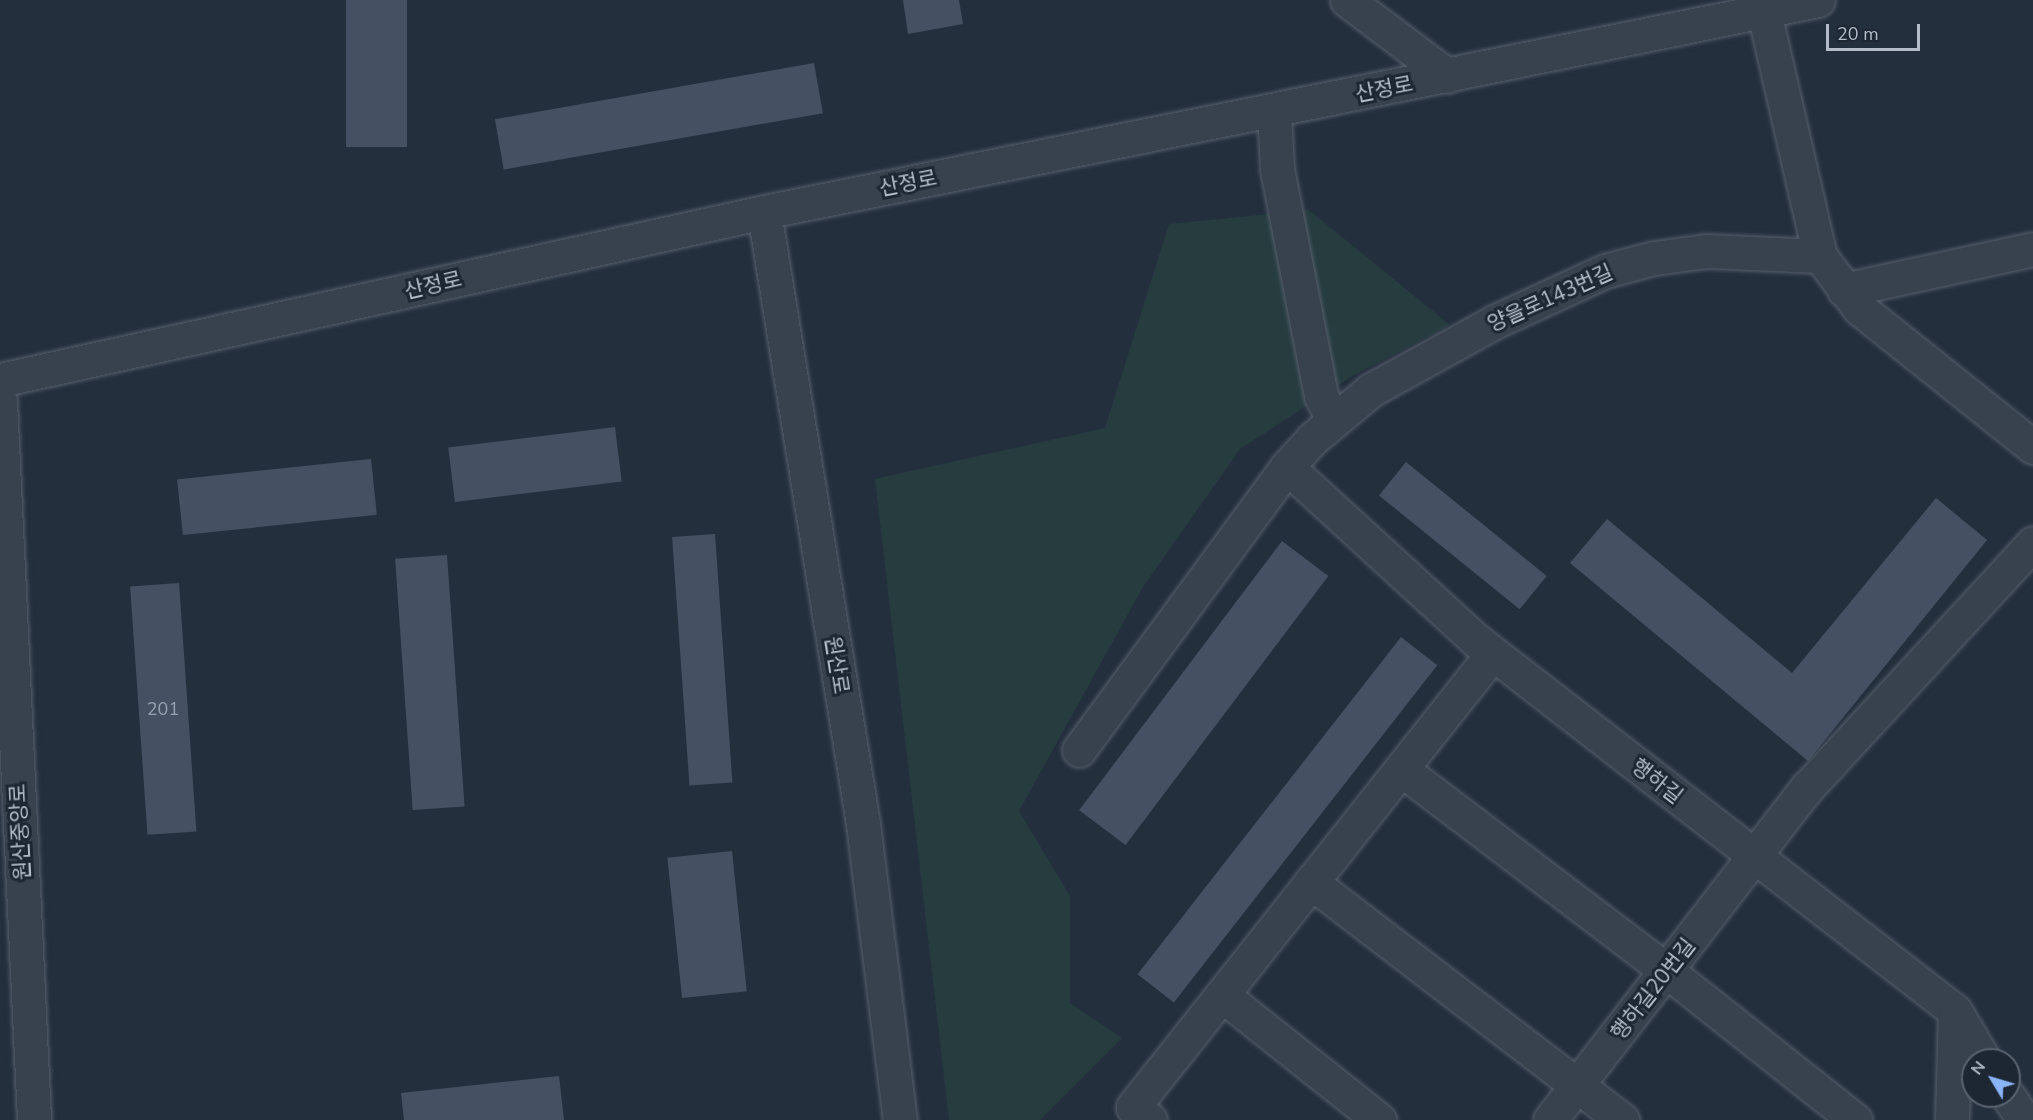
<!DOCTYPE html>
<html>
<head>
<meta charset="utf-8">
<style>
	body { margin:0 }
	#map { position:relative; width:2033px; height:1120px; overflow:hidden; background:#242f3e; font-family:"Nunito Sans","Noto Sans KR",sans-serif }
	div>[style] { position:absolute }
	.green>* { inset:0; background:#263c3f }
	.building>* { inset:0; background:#455162; transform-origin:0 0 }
	.roads { filter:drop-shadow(0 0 2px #565f6c) drop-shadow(0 0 2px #565f6c) }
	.minor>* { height:33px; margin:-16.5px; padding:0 16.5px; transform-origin:16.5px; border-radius:16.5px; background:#38414e }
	span { translate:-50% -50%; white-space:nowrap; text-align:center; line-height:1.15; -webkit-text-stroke:6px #1d2633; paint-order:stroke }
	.number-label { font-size:18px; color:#98a1af }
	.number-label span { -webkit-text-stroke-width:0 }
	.street-label { font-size:21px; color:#b4bcc9 }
	.north { position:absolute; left:1961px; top:1048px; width:60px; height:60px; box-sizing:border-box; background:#1d2633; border:2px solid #59626f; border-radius:50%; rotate:308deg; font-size:16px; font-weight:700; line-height:24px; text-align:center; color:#b4bcc9 }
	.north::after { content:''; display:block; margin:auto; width:21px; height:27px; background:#8ab4f8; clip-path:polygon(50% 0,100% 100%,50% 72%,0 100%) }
	.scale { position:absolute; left:1826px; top:24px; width:94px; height:27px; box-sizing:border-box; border:3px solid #b4bcc9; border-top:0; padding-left:8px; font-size:18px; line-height:21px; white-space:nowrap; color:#b4bcc9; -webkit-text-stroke:4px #1d2633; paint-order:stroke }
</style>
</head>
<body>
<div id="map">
	<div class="green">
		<div style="clip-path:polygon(1309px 210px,1450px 325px,1354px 375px,1240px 449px,1143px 587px,1019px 811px,1070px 896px,1070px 1003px,1122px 1038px,1040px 1120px,949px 1120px,875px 479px,1105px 428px,1169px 224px)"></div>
	</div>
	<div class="building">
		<div style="left:346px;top:0;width:61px;height:147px"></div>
		<div style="clip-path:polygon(903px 0,959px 0,963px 24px,908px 34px)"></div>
		<div style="left:814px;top:63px;width:51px;height:324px;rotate:80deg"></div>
		<div style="left:615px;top:427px;width:55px;height:168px;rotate:83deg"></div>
		<div style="left:371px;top:459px;width:56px;height:195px;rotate:84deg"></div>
		<div style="left:1406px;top:462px;width:181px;height:43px;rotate:39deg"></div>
		<div style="clip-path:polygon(1936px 498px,1987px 540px,1808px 761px,1570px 563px,1607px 519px,1792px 673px)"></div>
		<div style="left:715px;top:534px;width:249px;height:43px;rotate:86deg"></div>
		<div style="left:1282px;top:541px;width:58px;height:337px;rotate:37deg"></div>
		<div style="left:447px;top:555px;width:252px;height:52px;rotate:86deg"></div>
		<div style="left:179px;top:583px;width:249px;height:49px;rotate:86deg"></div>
		<div style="left:1401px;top:637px;width:46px;height:428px;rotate:38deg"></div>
		<div style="left:732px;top:851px;width:141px;height:65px;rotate:84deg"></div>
		<div style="clip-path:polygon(559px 1076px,564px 1120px,404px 1120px,401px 1093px)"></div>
	</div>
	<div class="roads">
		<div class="minor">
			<div style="left:1347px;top:0;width:126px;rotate:37deg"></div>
			<div style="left:1764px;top:12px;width:250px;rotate:77.1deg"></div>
			<div style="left:1820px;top:256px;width:65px;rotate:53.1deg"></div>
			<div style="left:1859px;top:308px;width:223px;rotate:38.6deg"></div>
			<div style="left:1274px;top:111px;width:58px;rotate:87deg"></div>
			<div style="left:1277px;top:169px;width:231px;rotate:79deg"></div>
			<div style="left:1321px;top:396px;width:27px;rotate:63deg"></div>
			<div style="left:764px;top:212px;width:620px;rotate:80.81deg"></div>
			<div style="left:863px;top:824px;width:298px;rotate:82.9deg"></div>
			<div style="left:1844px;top:290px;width:193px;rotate:-12.2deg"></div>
			<div style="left:0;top:380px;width:782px;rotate:-12.4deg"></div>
			<div style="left:764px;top:212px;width:1075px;rotate:-11.37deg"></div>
			<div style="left:0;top:401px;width:720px;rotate:87.29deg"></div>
			<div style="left:1287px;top:467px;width:258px;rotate:42.5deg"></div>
			<div style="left:1477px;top:641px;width:604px;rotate:37.74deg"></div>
			<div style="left:1955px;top:1011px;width:109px;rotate:91.6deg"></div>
			<div style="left:1079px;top:750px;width:351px;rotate:-53.7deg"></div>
			<div style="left:1287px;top:467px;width:38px;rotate:-48deg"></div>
			<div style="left:1312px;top:439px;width:77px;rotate:-39.7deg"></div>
			<div style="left:1371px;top:390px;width:141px;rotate:-28.9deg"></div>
			<div style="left:1494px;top:322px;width:122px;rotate:-24.7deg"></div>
			<div style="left:1605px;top:271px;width:51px;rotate:-14.9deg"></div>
			<div style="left:1654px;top:258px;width:52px;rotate:-7.7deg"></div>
			<div style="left:1706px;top:251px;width:114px;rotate:2.5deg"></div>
			<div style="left:1401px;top:769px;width:334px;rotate:37.2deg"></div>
			<div style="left:1667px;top:971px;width:240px;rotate:38.4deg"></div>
			<div style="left:1311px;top:882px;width:392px;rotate:37.4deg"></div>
			<div style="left:1222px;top:995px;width:201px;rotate:38.5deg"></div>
			<div style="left:1955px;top:1011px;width:57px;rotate:59.4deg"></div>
			<div style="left:2008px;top:1096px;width:29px;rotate:56deg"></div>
			<div style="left:1150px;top:1120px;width:21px;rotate:-143deg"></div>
			<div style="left:1133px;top:1107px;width:579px;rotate:-51.59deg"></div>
			<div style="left:1550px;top:1120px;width:420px;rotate:-52.3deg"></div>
			<div style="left:1807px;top:788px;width:333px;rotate:-47.3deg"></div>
		</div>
	</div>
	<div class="number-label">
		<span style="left:163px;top:709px">201</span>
	</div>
	<div class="street-label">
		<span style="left:1384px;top:89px;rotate:-11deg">산정로</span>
		<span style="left:908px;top:183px;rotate:-11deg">산정로</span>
		<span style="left:433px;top:285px;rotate:-13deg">산정로</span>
		<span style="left:1550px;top:298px;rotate:-24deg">양을로143번길</span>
		<span style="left:837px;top:665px;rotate:81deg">원산로</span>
		<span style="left:1657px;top:781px;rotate:38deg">행하길</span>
		<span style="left:20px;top:832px;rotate:-93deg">원산중앙로</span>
		<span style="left:1653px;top:989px;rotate:-52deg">행하길20번길</span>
	</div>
	<div class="north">N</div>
	<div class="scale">20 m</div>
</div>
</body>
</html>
